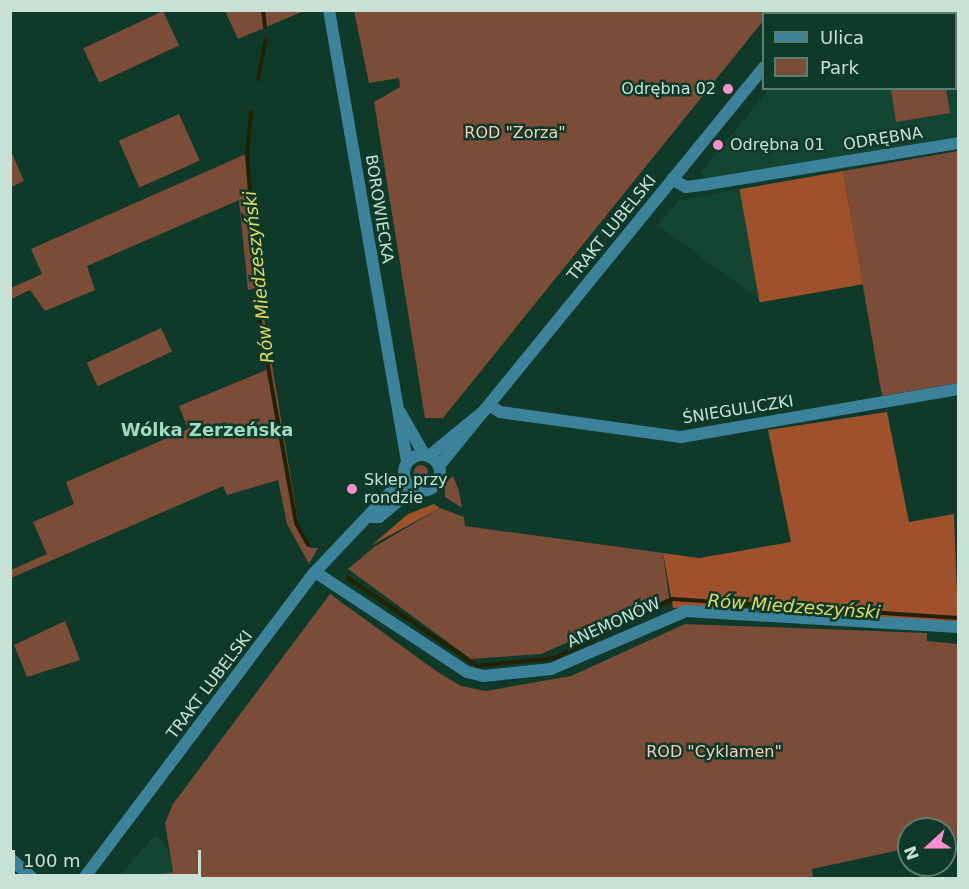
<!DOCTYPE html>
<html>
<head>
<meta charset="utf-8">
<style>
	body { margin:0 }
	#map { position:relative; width:969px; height:889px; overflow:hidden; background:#0f3929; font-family:"DejaVu Sans",sans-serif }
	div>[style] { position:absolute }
	.built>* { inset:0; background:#124532 }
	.green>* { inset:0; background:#7b4c37; transform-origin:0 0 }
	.round { border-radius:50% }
	.forest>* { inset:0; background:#9f512c; transform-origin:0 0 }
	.stream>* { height:4px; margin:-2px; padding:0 2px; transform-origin:2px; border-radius:2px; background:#232103 }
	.minor>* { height:12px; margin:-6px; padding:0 6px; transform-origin:6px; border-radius:6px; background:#3d829b }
	.tertiary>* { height:12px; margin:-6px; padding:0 6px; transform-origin:6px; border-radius:6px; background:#3d829b }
	.tertiary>.ring { margin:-6px; padding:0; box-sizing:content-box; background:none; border:12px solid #3d829b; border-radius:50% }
	.dots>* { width:16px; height:16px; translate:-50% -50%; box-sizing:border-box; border:3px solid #0f3929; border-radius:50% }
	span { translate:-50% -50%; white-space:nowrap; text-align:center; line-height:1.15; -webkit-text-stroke:5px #0f3929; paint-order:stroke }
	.poi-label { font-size:16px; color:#c7e2d5 }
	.right { translate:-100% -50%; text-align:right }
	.left { translate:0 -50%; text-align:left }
	.park-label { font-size:16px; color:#facdb9 }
	.street-label { font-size:16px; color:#c7e2d5 }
	.water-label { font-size:18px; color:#e4d95c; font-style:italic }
	.neighbourhood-label { font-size:18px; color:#a1dac0; font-weight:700 }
	.frame { position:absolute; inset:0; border:12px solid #c7e2d5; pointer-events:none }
	.legend { position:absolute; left:762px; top:12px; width:195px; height:78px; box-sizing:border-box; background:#0f3929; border:2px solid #597d6e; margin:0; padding:8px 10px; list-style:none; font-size:18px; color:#c7e2d5 }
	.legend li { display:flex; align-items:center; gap:12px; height:30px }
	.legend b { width:30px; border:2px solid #597d6e }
	.north { position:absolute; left:897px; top:817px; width:60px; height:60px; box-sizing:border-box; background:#0f3929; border:2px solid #597d6e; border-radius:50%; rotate:249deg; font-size:16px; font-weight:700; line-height:24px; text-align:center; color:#c7e2d5 }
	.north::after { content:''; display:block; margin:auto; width:21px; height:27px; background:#f790cd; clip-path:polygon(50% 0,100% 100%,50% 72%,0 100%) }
	.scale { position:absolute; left:12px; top:850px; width:189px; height:27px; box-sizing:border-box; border:3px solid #c7e2d5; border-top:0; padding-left:8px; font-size:18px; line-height:21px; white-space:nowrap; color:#c7e2d5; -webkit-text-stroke:4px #0f3929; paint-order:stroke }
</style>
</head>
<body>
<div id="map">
	<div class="built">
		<div style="clip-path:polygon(831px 11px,958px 11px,958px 136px,707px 179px,700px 173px,769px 89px,956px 88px,956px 14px)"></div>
		<div style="clip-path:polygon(740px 189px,762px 301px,657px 225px,679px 201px)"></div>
		<div style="clip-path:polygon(155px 835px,166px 845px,175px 878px,117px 878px)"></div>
	</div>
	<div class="green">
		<div style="left:163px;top:11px;width:38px;height:88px;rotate:65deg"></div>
		<div style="clip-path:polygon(225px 11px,304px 11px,238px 39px)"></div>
		<div style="clip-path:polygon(354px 11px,354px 10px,772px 11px,764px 14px,763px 21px,443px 418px,425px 418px,374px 102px,400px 87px,399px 78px,369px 83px)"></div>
		<div style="clip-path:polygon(891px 89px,946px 89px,950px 113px,896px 122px)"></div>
		<div style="left:179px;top:114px;width:51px;height:66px;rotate:66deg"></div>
		<div style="clip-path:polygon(11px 151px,24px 181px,11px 187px,10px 187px)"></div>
		<div style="clip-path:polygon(958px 151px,958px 383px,882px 396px,843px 171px)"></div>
		<div style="clip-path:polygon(246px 154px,264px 317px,299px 527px,310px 548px,318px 548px,309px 564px,287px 524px,278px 480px,227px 495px,223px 486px,11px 578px,11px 570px,47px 554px,33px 522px,74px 504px,66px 482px,188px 429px,179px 406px,266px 370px,256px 288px,248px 290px,239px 200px,87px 266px,95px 290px,45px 311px,30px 290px,11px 299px,11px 288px,42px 274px,31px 249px)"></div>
		<div style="left:161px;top:328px;width:26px;height:82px;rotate:65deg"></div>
		<div class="round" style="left:414px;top:465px;width:14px;height:14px"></div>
		<div style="clip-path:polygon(453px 476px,459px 491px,462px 508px,445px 497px,445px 483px)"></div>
		<div style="clip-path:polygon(440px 508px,464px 517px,465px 526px,663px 553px,669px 598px,541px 654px,471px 659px,348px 569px,374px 547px)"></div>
		<div style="clip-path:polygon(330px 594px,439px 673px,461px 686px,486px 691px,571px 676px,685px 624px,927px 633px,927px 641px,958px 644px,958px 838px,945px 841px,945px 829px,909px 829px,909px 848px,812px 869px,813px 878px,142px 878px,173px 872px,165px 823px,173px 804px)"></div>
		<div style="clip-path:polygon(65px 621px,80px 660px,27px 677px,14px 645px)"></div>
	</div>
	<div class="forest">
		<div style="left:843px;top:171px;width:115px;height:105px;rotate:80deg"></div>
		<div style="clip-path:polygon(887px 412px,909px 522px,954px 514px,958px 621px,829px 617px,741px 604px,673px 608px,663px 553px,699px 558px,791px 542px,768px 430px)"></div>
		<div style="clip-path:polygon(434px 504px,440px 508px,372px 545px,408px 514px)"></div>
	</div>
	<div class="stream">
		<div style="left:263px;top:10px;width:17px;rotate:83deg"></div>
		<div style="left:258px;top:79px;width:41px;rotate:-78.7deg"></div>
		<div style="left:251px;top:112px;width:42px;rotate:95.4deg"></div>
		<div style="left:247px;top:154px;width:169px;rotate:85.6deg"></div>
		<div style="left:260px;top:322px;width:204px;rotate:79.8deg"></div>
		<div style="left:296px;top:523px;width:25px;rotate:61deg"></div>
		<div style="left:348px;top:578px;width:156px;rotate:34.3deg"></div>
		<div style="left:477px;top:666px;width:78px;rotate:-5.9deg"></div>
		<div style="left:555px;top:658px;width:132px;rotate:-26.6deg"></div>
		<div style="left:673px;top:599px;width:286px;rotate:3.8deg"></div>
	</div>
	<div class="minor">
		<div style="left:329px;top:10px;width:458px;rotate:80.2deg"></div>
		<div style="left:672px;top:179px;width:16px;rotate:30deg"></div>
		<div style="left:686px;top:187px;width:16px;rotate:-7deg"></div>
		<div style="left:702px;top:185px;width:259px;rotate:-9.3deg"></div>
		<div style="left:489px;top:405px;width:13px;rotate:32deg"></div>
		<div style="left:500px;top:412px;width:183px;rotate:7.9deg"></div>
		<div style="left:681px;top:437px;width:281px;rotate:-9.8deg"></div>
		<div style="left:400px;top:412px;width:48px;rotate:60.3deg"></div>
		<div style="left:315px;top:572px;width:182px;rotate:33.3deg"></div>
		<div style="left:467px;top:672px;width:17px;rotate:13deg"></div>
		<div style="left:484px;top:676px;width:67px;rotate:-6deg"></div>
		<div style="left:551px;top:669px;width:147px;rotate:-23.2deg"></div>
		<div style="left:686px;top:611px;width:272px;rotate:3.4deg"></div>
		<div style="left:10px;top:858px;width:30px;rotate:42deg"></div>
	</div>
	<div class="tertiary">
		<div style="left:808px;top:14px;width:4px;rotate:-63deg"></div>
		<div class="ring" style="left:404px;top:455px;width:24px;height:24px"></div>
		<div style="left:429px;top:456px;width:72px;rotate:-39.4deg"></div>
		<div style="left:439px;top:466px;width:515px;rotate:-50.84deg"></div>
		<div style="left:369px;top:517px;width:10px"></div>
		<div style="left:379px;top:517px;width:44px;rotate:-39.5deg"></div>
		<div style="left:84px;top:878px;width:383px;rotate:-53deg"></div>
		<div style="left:315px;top:572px;width:129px;rotate:-46.6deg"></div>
	</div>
	<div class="dots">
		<div style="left:728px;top:89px;background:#f790cd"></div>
		<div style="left:718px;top:145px;background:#f790cd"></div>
		<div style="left:352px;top:489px;background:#f790cd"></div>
	</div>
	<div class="poi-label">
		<span class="right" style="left:716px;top:89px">Odrębna 02</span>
		<span class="left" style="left:730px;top:145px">Odrębna 01</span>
		<span class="left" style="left:364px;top:489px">Sklep przy<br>rondzie</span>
	</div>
	<div class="park-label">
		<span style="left:515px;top:133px">ROD "Zorza"</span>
		<span style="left:714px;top:752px">ROD "Cyklamen"</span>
	</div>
	<div class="street-label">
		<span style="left:883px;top:139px;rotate:-9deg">ODRĘBNA</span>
		<span style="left:379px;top:209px;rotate:81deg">BOROWIECKA</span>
		<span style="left:612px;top:228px;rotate:-51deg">TRAKT LUBELSKI</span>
		<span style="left:738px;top:410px;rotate:-9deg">ŚNIEGULICZKI</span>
		<span style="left:614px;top:623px;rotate:-24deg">ANEMONÓW</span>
		<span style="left:210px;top:685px;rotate:-53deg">TRAKT LUBELSKI</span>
	</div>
	<div class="water-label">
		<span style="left:259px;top:277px;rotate:-96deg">Rów Miedzeszyński</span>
		<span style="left:794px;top:607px;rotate:4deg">Rów Miedzeszyński</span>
	</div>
	<div class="neighbourhood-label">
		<span style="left:207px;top:430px">Wólka Zerzeńska</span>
	</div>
	<div class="frame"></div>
	<ul class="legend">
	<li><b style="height:8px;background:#3d829b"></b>Ulica</li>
	<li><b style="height:16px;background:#7b4c37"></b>Park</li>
	</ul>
	<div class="north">N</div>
	<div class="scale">100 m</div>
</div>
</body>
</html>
